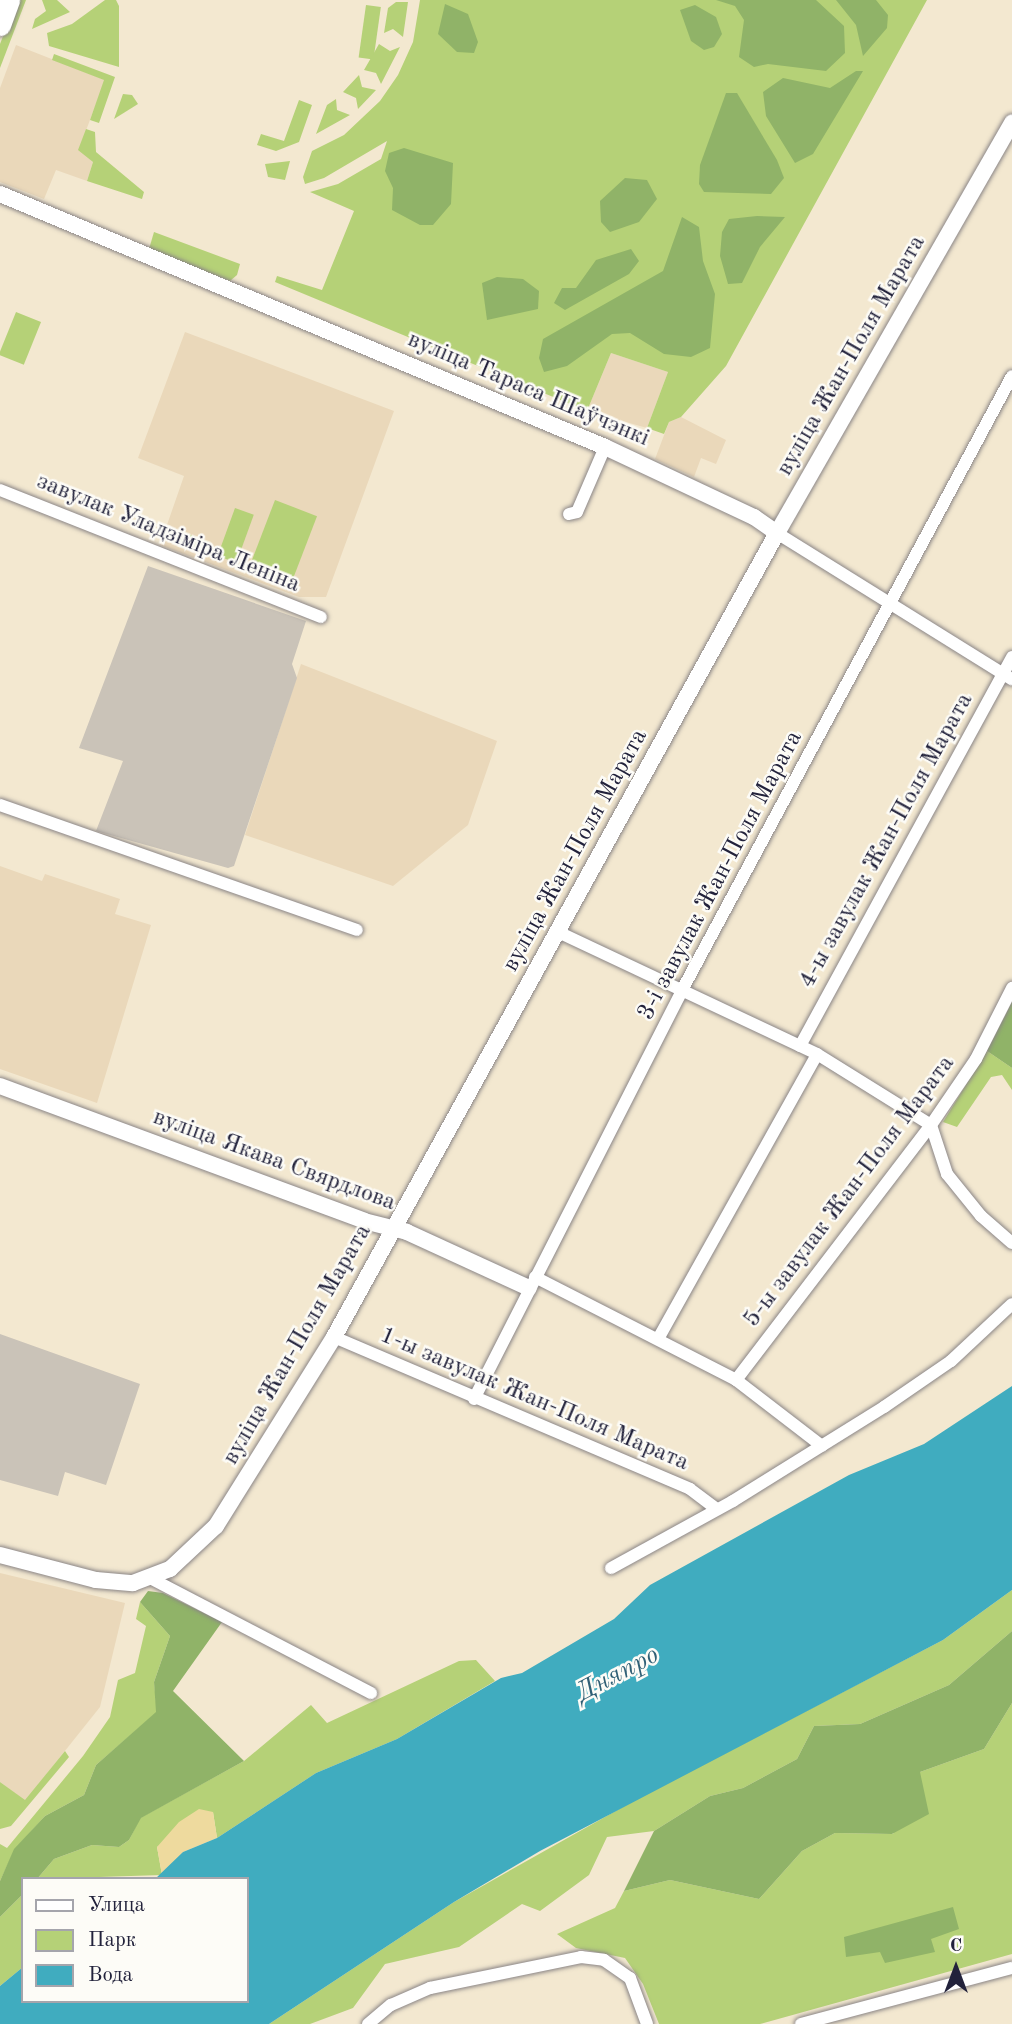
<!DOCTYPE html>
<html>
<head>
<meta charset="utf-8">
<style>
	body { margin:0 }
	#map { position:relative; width:1012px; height:2024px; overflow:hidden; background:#f3e8d0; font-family:"Old Standard TT",serif }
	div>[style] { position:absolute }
	.built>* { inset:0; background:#ead8ba }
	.industrial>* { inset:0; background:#cac3b8 }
	.green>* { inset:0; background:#b5d177; transform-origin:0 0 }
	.forest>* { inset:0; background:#90b368 }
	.sand>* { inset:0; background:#eeda9e }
	.water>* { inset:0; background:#40acbf }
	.roads { filter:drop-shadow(0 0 2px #8a8586) drop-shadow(0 0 2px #8a8586) }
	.minor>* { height:12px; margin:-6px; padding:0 6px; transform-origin:6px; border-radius:6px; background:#fff }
	.tertiary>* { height:16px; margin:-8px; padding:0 8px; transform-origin:8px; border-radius:8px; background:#fff }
	.primary>* { height:21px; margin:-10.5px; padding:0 10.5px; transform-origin:10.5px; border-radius:10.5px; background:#fff }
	span { translate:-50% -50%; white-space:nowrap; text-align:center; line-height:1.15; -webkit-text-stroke:5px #fdfcf7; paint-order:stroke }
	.street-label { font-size:24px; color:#22223b }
	.water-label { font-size:26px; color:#306076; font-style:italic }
	.legend { position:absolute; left:21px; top:1877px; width:228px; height:126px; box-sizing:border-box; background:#fdfcf7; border:2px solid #a5a5ac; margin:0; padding:9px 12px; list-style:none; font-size:21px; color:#22223b }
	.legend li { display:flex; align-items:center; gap:14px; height:35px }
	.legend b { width:35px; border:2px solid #a5a5ac }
	.north { position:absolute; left:921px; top:1933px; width:70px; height:70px; -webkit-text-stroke:5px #fdfcf7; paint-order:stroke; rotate:0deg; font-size:19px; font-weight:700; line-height:28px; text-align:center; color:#22223b }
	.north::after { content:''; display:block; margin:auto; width:24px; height:32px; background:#22223b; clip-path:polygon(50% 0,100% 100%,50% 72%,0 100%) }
</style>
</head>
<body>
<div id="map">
	<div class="built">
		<div style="clip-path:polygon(16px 45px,105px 80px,79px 149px,93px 162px,87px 181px,56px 170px,44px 199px,0 182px,0 88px)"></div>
		<div style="clip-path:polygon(185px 332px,394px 411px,326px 597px,299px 597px,160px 545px,184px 476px,138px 458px)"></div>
		<div style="clip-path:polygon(611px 353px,668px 372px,647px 428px,587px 411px)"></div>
		<div style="clip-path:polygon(681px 417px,726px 440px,716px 464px,701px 458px,694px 477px,655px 459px,669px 422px)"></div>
		<div style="clip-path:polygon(301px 664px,497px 741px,468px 825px,393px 886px,245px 835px)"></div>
		<div style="clip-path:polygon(0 866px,42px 881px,45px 874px,120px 899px,115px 914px,151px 925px,97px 1103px,0 1069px)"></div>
		<div style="clip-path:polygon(0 1573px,125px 1603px,100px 1707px,25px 1801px,0 1782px)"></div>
	</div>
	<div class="industrial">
		<div style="clip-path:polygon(148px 566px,306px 621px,292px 664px,297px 678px,234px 866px,228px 868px,96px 831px,123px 761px,79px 748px)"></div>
		<div style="clip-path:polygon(0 1334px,140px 1384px,106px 1485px,65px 1472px,58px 1496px,0 1480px)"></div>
	</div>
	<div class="green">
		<div style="clip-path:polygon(17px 0,26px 0,0 68px,0 44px)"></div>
		<div style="clip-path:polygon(42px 0,57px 0,70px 12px,32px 29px,35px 19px,46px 11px)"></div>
		<div style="clip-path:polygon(105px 0,116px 0,119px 6px,119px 67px,49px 46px,47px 33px,72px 24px)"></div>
		<div style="clip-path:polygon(420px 0,927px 0,726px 366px,681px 417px,669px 422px,664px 434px,647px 428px,668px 372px,611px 353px,587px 411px,275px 282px,277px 276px,322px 290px,354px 211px,310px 192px,338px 184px,381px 159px,387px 141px,324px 178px,305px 184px,303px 177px,312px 151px,344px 135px,380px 101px,398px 75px,413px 42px)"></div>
		<div style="clip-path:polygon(396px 2px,408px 2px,403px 37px,393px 29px,384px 33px,388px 8px)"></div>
		<div style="left:366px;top:5px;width:15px;height:53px;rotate:8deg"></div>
		<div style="clip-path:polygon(379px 44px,390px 51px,400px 47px,381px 84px,376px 73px,364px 70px)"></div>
		<div style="clip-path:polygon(54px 54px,115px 77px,99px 123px,90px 120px,104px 80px,52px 60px)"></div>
		<div style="clip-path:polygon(359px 75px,362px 87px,376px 90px,358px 109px,356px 98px,343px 92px)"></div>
		<div style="clip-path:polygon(123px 94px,132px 95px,138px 104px,114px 119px)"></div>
		<div style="clip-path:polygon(336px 99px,337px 110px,350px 115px,316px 134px,327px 105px)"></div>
		<div style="clip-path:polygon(299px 100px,312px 105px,299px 142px,276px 151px,257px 145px,261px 134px,284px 141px)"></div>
		<div style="clip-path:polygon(86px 129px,95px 132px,96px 152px,144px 192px,142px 199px,87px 181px,93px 162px,78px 150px)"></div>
		<div style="clip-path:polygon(290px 161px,285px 180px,268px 177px,265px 164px)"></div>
		<div style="clip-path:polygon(154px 232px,240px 264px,237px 275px,230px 281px,149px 249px)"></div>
		<div style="left:16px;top:312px;width:27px;height:46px;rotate:22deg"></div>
		<div style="left:275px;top:500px;width:45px;height:78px;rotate:21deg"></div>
		<div style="left:235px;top:508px;width:20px;height:51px;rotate:20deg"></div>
		<div style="left:181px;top:531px;width:31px;height:14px;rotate:22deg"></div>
		<div style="clip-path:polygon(987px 1051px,1012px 1068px,1012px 1090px,1002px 1075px,991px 1077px,957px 1127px,943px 1122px)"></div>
		<div style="clip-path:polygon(1012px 1590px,1012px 1631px,949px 1685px,860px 1724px,814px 1726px,797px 1759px,743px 1788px,710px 1796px,654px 1831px,607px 1837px,589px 1875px,540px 1911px,522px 1904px,459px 1947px,385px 1964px,353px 2008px,310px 2024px,269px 2024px,454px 1902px,637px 1799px,943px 1640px)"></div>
		<div style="clip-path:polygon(140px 1602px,170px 1636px,154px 1682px,157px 1712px,96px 1765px,84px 1795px,45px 1816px,15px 1849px,0 1881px,0 1844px,7px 1848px,83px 1756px,110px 1717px,118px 1680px,135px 1673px,146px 1626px,136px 1619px)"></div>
		<div style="clip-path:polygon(476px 1660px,495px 1681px,397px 1739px,316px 1773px,217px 1838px,213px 1812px,157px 1847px,162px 1875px,37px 1879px,54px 1859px,92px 1845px,119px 1847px,129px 1840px,140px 1818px,244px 1761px,311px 1705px,327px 1723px,459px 1661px)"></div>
		<div style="clip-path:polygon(1012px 1703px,1012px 1954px,760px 2024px,659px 2024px,643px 1984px,625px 1958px,576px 1948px,557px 1934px,615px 1908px,624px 1891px,670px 1880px,759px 1899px,802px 1851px,835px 1833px,893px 1834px,920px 1772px,984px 1749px)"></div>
		<div style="clip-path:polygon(65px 1751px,69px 1757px,11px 1826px,0 1829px,0 1782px,25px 1800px)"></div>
		<div style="clip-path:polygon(23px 1894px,23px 1967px,0 1986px,0 1917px)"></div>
	</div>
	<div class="forest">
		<div style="clip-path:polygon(716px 0,816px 0,844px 26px,845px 53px,826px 71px,768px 64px,754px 67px,739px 57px,744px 20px,735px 6px)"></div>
		<div style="clip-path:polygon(836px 0,876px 0,888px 15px,887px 28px,863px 56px,856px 25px)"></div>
		<div style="clip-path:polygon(445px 4px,468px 14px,478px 42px,474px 53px,457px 52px,438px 34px)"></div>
		<div style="clip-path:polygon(695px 5px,716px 17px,722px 34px,714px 47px,704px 50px,691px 41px,680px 10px)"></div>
		<div style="clip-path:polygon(856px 71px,863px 71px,813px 154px,795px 163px,766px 116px,763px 92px,783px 78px,830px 88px)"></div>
		<div style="clip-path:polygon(726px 93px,737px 93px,777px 160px,784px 178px,771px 194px,704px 192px,699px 184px,700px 165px)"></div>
		<div style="clip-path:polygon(404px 148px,453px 163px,451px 204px,433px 225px,420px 225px,392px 210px,393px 188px,385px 171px,389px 153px)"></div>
		<div style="clip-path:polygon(625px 178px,647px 180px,657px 199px,639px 222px,610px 232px,601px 222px,600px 201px)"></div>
		<div style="clip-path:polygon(757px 216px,785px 217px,760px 247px,742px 283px,728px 284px,720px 256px,722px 232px,729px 219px)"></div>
		<div style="clip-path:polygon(682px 217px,699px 227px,703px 261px,715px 294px,710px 348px,691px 357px,664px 354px,630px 333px,612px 334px,567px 366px,544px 372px,539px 358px,543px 339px,663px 271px)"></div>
		<div style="clip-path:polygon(631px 249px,639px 261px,629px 274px,565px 310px,554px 303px,562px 288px,576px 288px,596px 260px)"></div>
		<div style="clip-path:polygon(497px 277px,523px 279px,539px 291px,538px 309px,487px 320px,482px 283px)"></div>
		<div style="clip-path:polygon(1012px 1002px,1012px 1068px,987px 1051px)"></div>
		<div style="clip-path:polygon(148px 1591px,163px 1593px,222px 1622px,173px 1691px,244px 1761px,141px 1818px,129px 1840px,119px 1847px,92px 1845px,54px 1859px,37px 1879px,23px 1879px,23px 1894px,0 1917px,0 1881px,14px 1849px,45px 1816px,84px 1795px,96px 1765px,156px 1712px,154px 1682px,170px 1636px,140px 1602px)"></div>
		<div style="clip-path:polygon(1012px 1631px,1012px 1703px,984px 1749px,920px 1772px,929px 1814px,892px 1834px,835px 1833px,802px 1851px,759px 1899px,670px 1880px,624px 1891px,654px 1831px,710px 1796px,743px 1788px,797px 1759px,814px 1726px,860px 1724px,949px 1685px)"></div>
		<div style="clip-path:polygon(953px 1907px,959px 1929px,931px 1939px,935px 1952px,885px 1963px,880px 1952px,846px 1957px,844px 1937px)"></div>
	</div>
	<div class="sand">
		<div style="clip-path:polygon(199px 1809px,213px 1812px,217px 1838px,183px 1852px,162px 1875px,157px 1847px,179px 1822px)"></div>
	</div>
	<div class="water">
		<div style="clip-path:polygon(1012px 1386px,1012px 1590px,943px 1640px,540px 1851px,454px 1902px,269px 2024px,0 2024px,0 1986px,23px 1967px,23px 2001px,247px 2001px,247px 1879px,155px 1879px,183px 1852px,217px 1838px,316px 1773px,397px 1739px,501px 1678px,522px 1673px,614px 1619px,650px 1585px,849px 1475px,924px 1444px)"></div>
	</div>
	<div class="roads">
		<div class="minor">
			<div style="left:0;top:490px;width:345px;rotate:21.6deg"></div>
			<div style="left:569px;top:514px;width:8px;rotate:-14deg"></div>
			<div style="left:577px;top:512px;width:71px;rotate:-66.7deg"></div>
			<div style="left:777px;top:533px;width:277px;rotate:31.9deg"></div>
			<div style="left:0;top:805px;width:378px;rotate:19.3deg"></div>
			<div style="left:558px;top:932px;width:286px;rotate:25.2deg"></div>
			<div style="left:817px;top:1054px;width:134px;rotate:31.9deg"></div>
			<div style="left:931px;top:1125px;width:52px;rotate:71.9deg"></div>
			<div style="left:947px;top:1174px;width:54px;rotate:51deg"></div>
			<div style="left:981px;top:1216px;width:41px;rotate:41.1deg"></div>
			<div style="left:800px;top:1046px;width:443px;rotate:-61.4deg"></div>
			<div style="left:535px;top:1277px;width:226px;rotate:27.1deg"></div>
			<div style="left:736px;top:1380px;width:108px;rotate:37.5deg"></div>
			<div style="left:334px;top:1337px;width:387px;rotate:23.1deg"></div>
			<div style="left:690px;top:1489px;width:31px;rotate:37deg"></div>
			<div style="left:658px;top:1339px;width:326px;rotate:-60.8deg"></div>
			<div style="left:736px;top:1380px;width:321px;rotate:-52.6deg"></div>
			<div style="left:931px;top:1125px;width:80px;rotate:-55.7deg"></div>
			<div style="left:976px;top:1059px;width:80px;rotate:-63.1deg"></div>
			<div style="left:474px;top:1399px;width:457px;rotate:-63deg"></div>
			<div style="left:681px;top:992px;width:699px;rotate:-61.75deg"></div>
			<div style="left:611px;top:1568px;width:139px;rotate:-28.8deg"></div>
			<div style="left:733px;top:1501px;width:178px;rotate:-31.9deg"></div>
			<div style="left:884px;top:1407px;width:81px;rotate:-34.5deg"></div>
			<div style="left:951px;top:1361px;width:83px;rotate:-43.1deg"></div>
			<div style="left:152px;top:1579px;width:247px;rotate:27.5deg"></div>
			<div style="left:368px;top:2024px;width:30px;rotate:-40deg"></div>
			<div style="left:391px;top:2005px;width:43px;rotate:-23.6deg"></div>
			<div style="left:430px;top:1988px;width:154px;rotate:-11.6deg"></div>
			<div style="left:581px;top:1957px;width:23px;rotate:7deg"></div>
			<div style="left:604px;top:1960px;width:32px;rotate:35deg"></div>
			<div style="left:630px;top:1978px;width:49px;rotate:69.7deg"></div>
			<div style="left:801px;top:2024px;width:218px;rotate:-14.9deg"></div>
		</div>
		<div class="tertiary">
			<div style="left:0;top:194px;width:656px;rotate:22.69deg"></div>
			<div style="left:605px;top:447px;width:165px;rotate:25.2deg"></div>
			<div style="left:754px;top:517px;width:28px;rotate:35deg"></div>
			<div style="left:0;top:1086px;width:388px;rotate:20.3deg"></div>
			<div style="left:364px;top:1221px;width:44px;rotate:14.3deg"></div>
			<div style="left:407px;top:1232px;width:134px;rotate:24.7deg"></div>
			<div style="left:0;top:1555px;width:99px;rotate:14.6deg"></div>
			<div style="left:96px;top:1580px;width:37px;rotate:5deg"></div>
			<div style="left:133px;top:1583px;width:40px;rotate:-21deg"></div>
			<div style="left:170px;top:1569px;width:63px;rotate:-43.1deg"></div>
			<div style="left:216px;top:1526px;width:223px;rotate:-58deg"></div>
			<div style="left:334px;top:1337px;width:918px;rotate:-61.15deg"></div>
			<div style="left:777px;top:533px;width:473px;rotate:-60.2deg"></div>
		</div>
		<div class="primary">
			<div style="left:0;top:25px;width:27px;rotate:-70deg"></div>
		</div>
	</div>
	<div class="street-label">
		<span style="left:852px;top:356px;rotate:-60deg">вуліца Жан-Поля Марата</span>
		<span style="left:528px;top:390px;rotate:23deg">вуліца Тараса Шаўчэнкі</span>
		<span style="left:168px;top:534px;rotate:22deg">завулак Уладзіміра Леніна</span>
		<span style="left:887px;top:841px;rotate:-61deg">4-ы завулак Жан-Поля Марата</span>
		<span style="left:576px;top:851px;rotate:-61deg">вуліца Жан-Поля Марата</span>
		<span style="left:721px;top:876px;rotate:-62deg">3-і завулак Жан-Поля Марата</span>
		<span style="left:274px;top:1161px;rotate:20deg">вуліца Якава Свярдлова</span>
		<span style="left:850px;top:1192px;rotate:-53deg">5-ы завулак Жан-Поля Марата</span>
		<span style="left:298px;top:1345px;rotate:-60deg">вуліца Жан-Поля Марата</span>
		<span style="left:534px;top:1400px;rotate:23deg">1-ы завулак Жан-Поля Марата</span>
	</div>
	<div class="water-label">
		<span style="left:618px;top:1675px;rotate:-28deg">Дняпро</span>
	</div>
	<ul class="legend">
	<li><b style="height:9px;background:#fff"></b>Улица</li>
	<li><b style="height:19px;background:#b5d177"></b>Парк</li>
	<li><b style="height:19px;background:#40acbf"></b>Вода</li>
	</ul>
	<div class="north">С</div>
</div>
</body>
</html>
